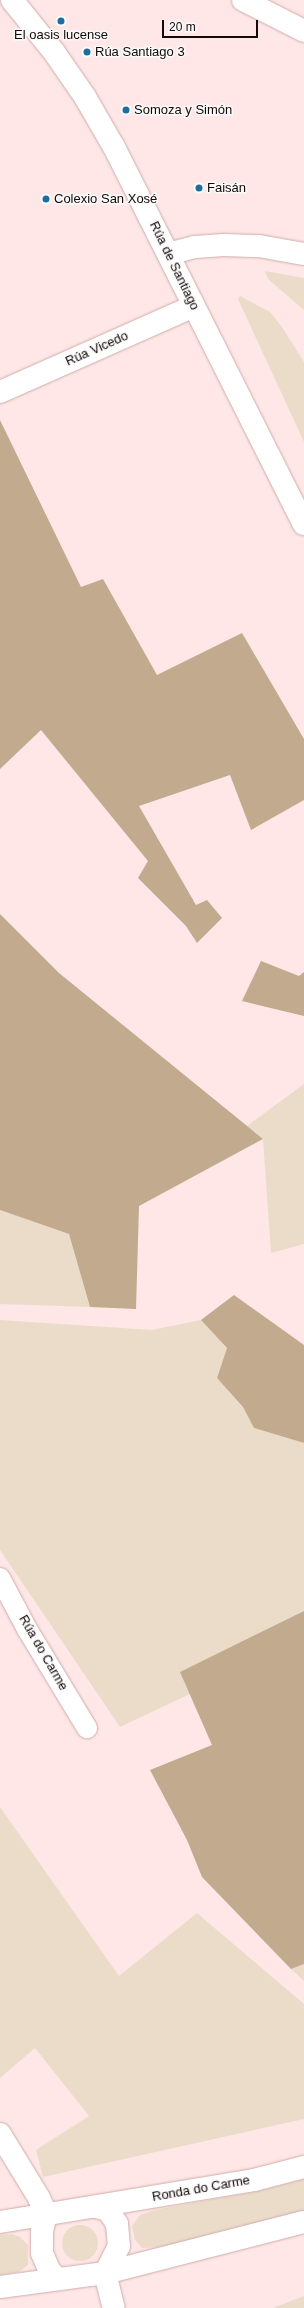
<!DOCTYPE html>
<html>
<head>
<meta charset="utf-8">
<style>
	body { margin:0 }
	#map { position:relative; width:304px; height:2308px; overflow:hidden; background:#fee7e6; font-family:Helvetica,sans-serif }
	div>[style] { position:absolute }
	.green>* { inset:0; background:#ebdcca }
	.round { border-radius:50% }
	.forest>* { inset:0; background:#c1aa8d }
	.roads { filter:drop-shadow(0 0 1px #cfabab) drop-shadow(0 0 1px #cfabab) }
	.pedestrian>* { height:20px; margin:-10px; padding:0 10px; transform-origin:10px; border-radius:10px; background:#fff }
	.minor>* { height:22px; margin:-11px; padding:0 11px; transform-origin:11px; border-radius:11px; background:#fff }
	.tertiary>* { height:22px; margin:-11px; padding:0 11px; transform-origin:11px; border-radius:11px; background:#fff }
	.dots>* { width:11px; height:11px; translate:-50% -50%; box-sizing:border-box; border:2px solid #fafafa; border-radius:50% }
	span { translate:-50% -50%; white-space:nowrap; text-align:center; line-height:1.15; -webkit-text-stroke:3px #fafafa; paint-order:stroke }
	.poi-label { font-size:13px; color:#140808 }
	.left { translate:0 -50%; text-align:left }
	.street-label { font-size:13px; color:#140808 }
	.scale { position:absolute; left:162px; top:20px; width:96px; height:18px; box-sizing:border-box; border:2px solid #140808; border-top:0; padding-left:5px; font-size:12px; line-height:14px; white-space:nowrap; color:#140808; -webkit-text-stroke:3px #fafafa; paint-order:stroke }
</style>
</head>
<body>
<div id="map">
	<div class="green">
		<div style="clip-path:polygon(265px 271px,304px 278px,304px 310px,268px 279px)"></div>
		<div style="clip-path:polygon(240px 296px,270px 312px,282px 327px,304px 362px,304px 442px,238px 299px)"></div>
		<div style="clip-path:polygon(304px 1084px,304px 1244px,271px 1253px,263px 1139px,247px 1126px)"></div>
		<div style="clip-path:polygon(0 1210px,69px 1234px,90px 1307px,0 1304px)"></div>
		<div style="clip-path:polygon(0 1320px,152px 1330px,201px 1320px,227px 1348px,217px 1378px,243px 1407px,254px 1428px,304px 1443px,304px 1611px,181px 1672px,190px 1694px,120px 1727px,0 1550px)"></div>
		<div style="clip-path:polygon(0 1807px,119px 1976px,197px 1913px,304px 2004px,304px 2119px,43px 2177px,36px 2150px,89px 2116px,35px 2048px,0 2078px)"></div>
		<div style="clip-path:polygon(304px 1964px,304px 1981px,291px 1969px)"></div>
		<div style="clip-path:polygon(304px 2179px,304px 2215px,163px 2247px,142px 2248px,135px 2240px,132px 2226px,140px 2215px,155px 2210px,263px 2190px)"></div>
		<div class="round" style="left:62px;top:2225px;width:36px;height:36px"></div>
		<div style="clip-path:polygon(12px 2234px,20px 2237px,28px 2245px,28px 2265px,19px 2272px,0 2275px,0 2235px)"></div>
		<div style="clip-path:polygon(304px 2296px,304px 2308px,273px 2308px)"></div>
	</div>
	<div class="forest">
		<div style="clip-path:polygon(0 420px,81px 587px,103px 579px,157px 675px,242px 633px,304px 739px,304px 800px,251px 830px,230px 775px,139px 806px,196px 905px,207px 900px,222px 918px,197px 943px,186px 926px,138px 878px,148px 861px,41px 730px,0 769px)"></div>
		<div style="clip-path:polygon(0 914px,59px 973px,263px 1139px,139px 1206px,136px 1309px,90px 1307px,69px 1234px,0 1210px)"></div>
		<div style="clip-path:polygon(261px 961px,299px 976px,304px 972px,304px 1016px,242px 1001px)"></div>
		<div style="clip-path:polygon(234px 1295px,304px 1345px,304px 1443px,254px 1428px,243px 1407px,217px 1378px,227px 1348px,201px 1320px)"></div>
		<div style="clip-path:polygon(304px 1611px,304px 1964px,291px 1969px,202px 1877px,187px 1840px,150px 1770px,212px 1745px,180px 1672px)"></div>
	</div>
	<div class="roads">
		<div class="pedestrian">
			<div style="left:0;top:1578px;width:58px;rotate:62.1deg"></div>
			<div style="left:27px;top:1629px;width:116px;rotate:58.8deg"></div>
		</div>
		<div class="minor">
			<div style="left:243px;top:0;width:68px;rotate:26.9deg"></div>
			<div style="left:168px;top:254px;width:28px;rotate:-15deg"></div>
			<div style="left:195px;top:247px;width:29px;rotate:-4deg"></div>
			<div style="left:224px;top:245px;width:35px;rotate:2deg"></div>
			<div style="left:259px;top:246px;width:46px;rotate:10.1deg"></div>
			<div style="left:0;top:392px;width:212px;rotate:-23.9deg"></div>
			<div style="left:0;top:2134px;width:75px;rotate:58.6deg"></div>
			<div style="left:39px;top:2198px;width:17px;rotate:66deg"></div>
			<div style="left:46px;top:2214px;width:18px;rotate:103deg"></div>
			<div style="left:42px;top:2232px;width:21px;rotate:90deg"></div>
			<div style="left:42px;top:2253px;width:21px;rotate:67deg"></div>
			<div style="left:50px;top:2272px;width:11px;rotate:38deg"></div>
			<div style="left:96px;top:2207px;width:12px;rotate:14deg"></div>
			<div style="left:108px;top:2210px;width:17px;rotate:57deg"></div>
			<div style="left:117px;top:2224px;width:22px;rotate:85deg"></div>
			<div style="left:119px;top:2246px;width:30px;rotate:117deg"></div>
			<div style="left:105px;top:2273px;width:36px;rotate:76deg"></div>
			<div style="left:0;top:2222px;width:257px;rotate:-9.4deg"></div>
			<div style="left:254px;top:2180px;width:52px;rotate:-14.6deg"></div>
			<div style="left:0;top:2287px;width:106px;rotate:-7.6deg"></div>
			<div style="left:105px;top:2273px;width:205px;rotate:-14.4deg"></div>
		</div>
		<div class="tertiary">
			<div style="left:12px;top:0;width:67px;rotate:51.1deg"></div>
			<div style="left:54px;top:52px;width:55px;rotate:55.4deg"></div>
			<div style="left:85px;top:97px;width:58px;rotate:59.9deg"></div>
			<div style="left:114px;top:147px;width:422px;rotate:63.3deg"></div>
		</div>
	</div>
	<div class="dots">
		<div style="left:61px;top:21px;background:#1d6d9f"></div>
		<div style="left:87px;top:52px;background:#1d6d9f"></div>
		<div style="left:126px;top:110px;background:#1d6d9f"></div>
		<div style="left:199px;top:188px;background:#1d6d9f"></div>
		<div style="left:46px;top:199px;background:#1d6d9f"></div>
	</div>
	<div class="poi-label">
		<span style="left:61px;top:35px">El oasis lucense</span>
		<span class="left" style="left:95px;top:52px">Rúa Santiago 3</span>
		<span class="left" style="left:134px;top:110px">Somoza y Simón</span>
		<span class="left" style="left:207px;top:188px">Faisán</span>
		<span class="left" style="left:54px;top:199px">Colexio San Xosé</span>
	</div>
	<div class="street-label">
		<span style="left:174px;top:266px;rotate:64deg">Rúa de Santiago</span>
		<span style="left:97px;top:349px;rotate:-24deg">Rúa Vicedo</span>
		<span style="left:43px;top:1653px;rotate:60deg">Rúa do Carme</span>
		<span style="left:201px;top:2189px;rotate:-10deg">Ronda do Carme</span>
	</div>
	<div class="scale">20 m</div>
</div>
</body>
</html>
